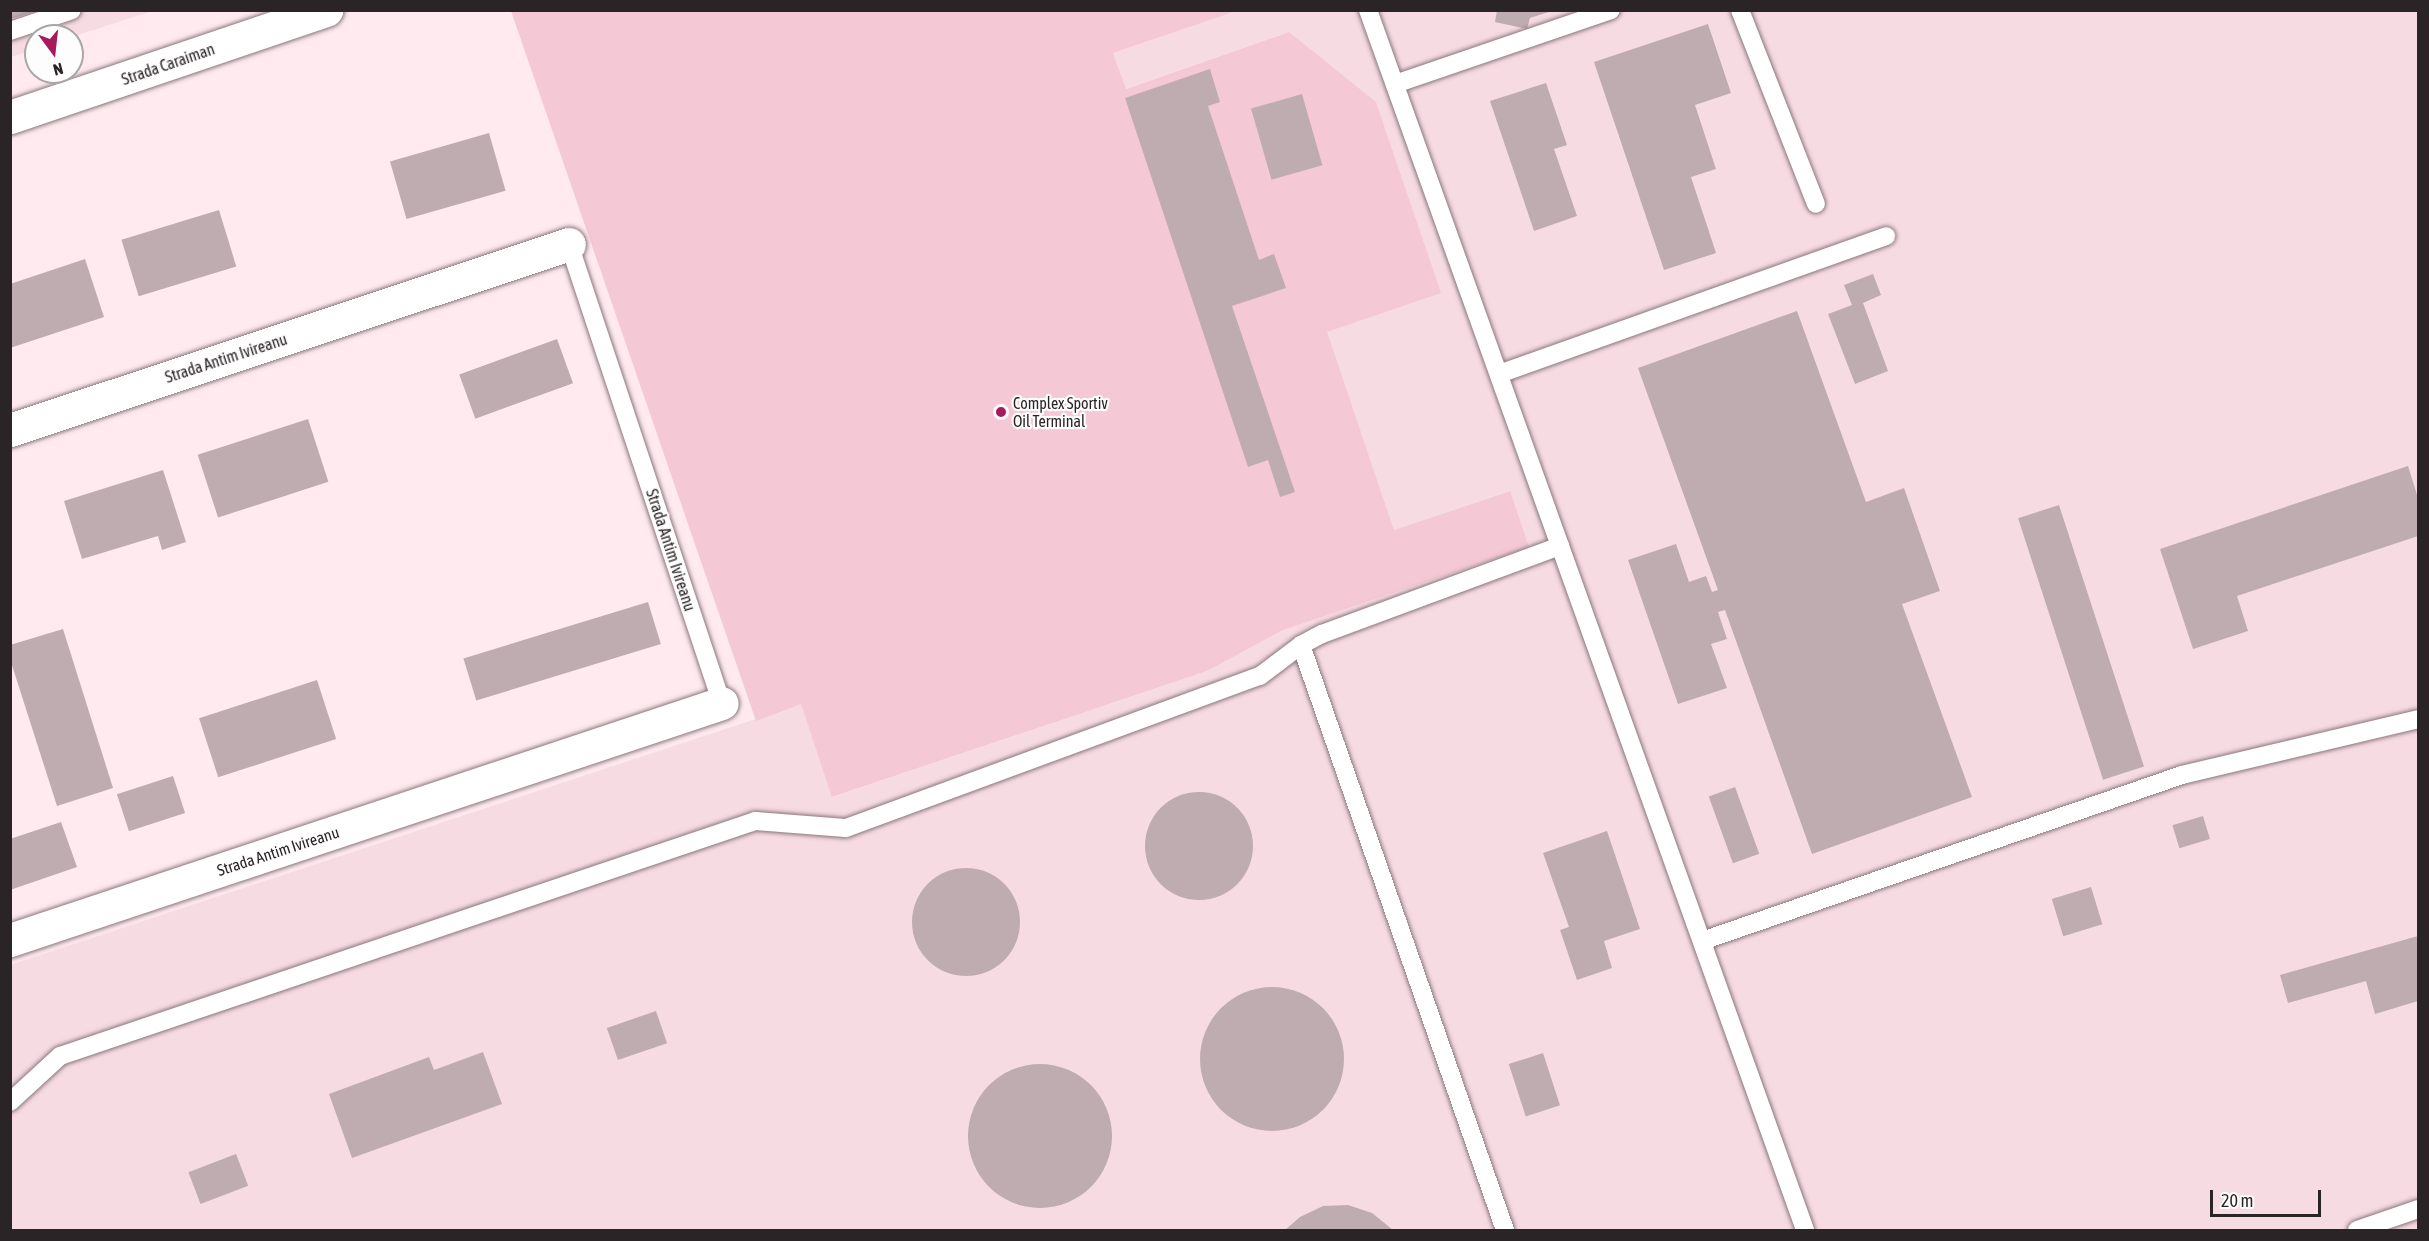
<!DOCTYPE html>
<html>
<head>
<meta charset="utf-8">
<style>
	body { margin:0 }
	#map { position:relative; width:2429px; height:1241px; overflow:hidden; background:#feeaef; font-family:"Asap Condensed",sans-serif }
	div>[style] { position:absolute }
	.built>* { inset:0; background:#f7dbe3 }
	.green>* { inset:0; background:#f5c8d5 }
	.building>* { inset:0; background:#bfacb1; transform-origin:0 0 }
	.round { border-radius:50% }
	.roads { filter:drop-shadow(0 0 2px #89777c) drop-shadow(0 0 2px #89777c) }
	.lane>* { height:18px; margin:-9px; padding:0 9px; transform-origin:9px; border-radius:9px; background:#fff }
	.street>* { height:33px; margin:-16.5px; padding:0 16.5px; transform-origin:16.5px; border-radius:16.5px; background:#fff }
	.secondary>* { height:33px; margin:-16.5px; padding:0 16.5px; transform-origin:16.5px; border-radius:16.5px; background:#fff }
	.dots>* { width:16px; height:16px; translate:-50% -50%; box-sizing:border-box; border:3px solid #fdfdfd; border-radius:50% }
	span { translate:-50% -50%; white-space:nowrap; text-align:center; line-height:1.15; -webkit-text-stroke:4.5px #fdfdfd; paint-order:stroke }
	.street-label { font-size:16px; color:#2b2426 }
	.poi-label { font-size:16px; color:#2b2426 }
	.left { translate:0 -50%; text-align:left }
	.frame { position:absolute; inset:0; border:12px solid #2b2426; pointer-events:none }
	.north { position:absolute; left:24px; top:24px; width:60px; height:60px; box-sizing:border-box; background:#fdfdfd; border:2px solid #a9a6a7; border-radius:50%; rotate:165deg; font-size:16px; font-weight:700; line-height:24px; text-align:center; color:#2b2426 }
	.north::after { content:''; display:block; margin:auto; width:21px; height:27px; background:#a71a5c; clip-path:polygon(50% 0,100% 100%,50% 72%,0 100%) }
	.scale { position:absolute; left:2210px; top:1190px; width:111px; height:27px; box-sizing:border-box; border:3px solid #2b2426; border-top:0; padding-left:8px; font-size:18px; line-height:21px; white-space:nowrap; color:#2b2426; -webkit-text-stroke:4px #fdfdfd; paint-order:stroke }
</style>
</head>
<body>
<div id="map">
	<div class="built">
		<div style="clip-path:polygon(1236px 10px,2418px 11px,2418px 1230px,11px 1230px,10px 965px,801px 704px,833px 797px,1207px 671px,1283px 630px,1509px 491px,1394px 530px,1326px 332px,1440px 293px,1378px 110px,1289px 32px,1125px 89px,1113px 53px)"></div>
		<div style="clip-path:polygon(10px 11px,152px 11px,72px 37px,36px 36px,36px 49px,11px 57px)"></div>
	</div>
	<div class="green">
		<div style="clip-path:polygon(511px 11px,1236px 11px,1113px 53px,1126px 89px,1289px 32px,1376px 102px,1441px 293px,1327px 332px,1394px 530px,1510px 491px,1529px 547px,1283px 630px,1207px 671px,832px 797px,801px 704px,756px 721px)"></div>
	</div>
	<div class="building">
		<div style="clip-path:polygon(10px 10px,36px 10px,36px 11px,10px 19px)"></div>
		<div style="clip-path:polygon(1497px 10px,1551px 10px,1552px 11px,1530px 18px,1527px 29px,1495px 22px)"></div>
		<div style="clip-path:polygon(1708px 24px,1731px 93px,1695px 105px,1716px 169px,1691px 177px,1716px 253px,1664px 270px,1594px 62px)"></div>
		<div style="clip-path:polygon(1210px 69px,1220px 102px,1208px 106px,1259px 260px,1274px 254px,1286px 288px,1232px 306px,1295px 492px,1280px 497px,1268px 460px,1248px 467px,1125px 98px)"></div>
		<div style="clip-path:polygon(1546px 83px,1567px 145px,1554px 149px,1577px 216px,1534px 231px,1490px 101px)"></div>
		<div style="left:1302px;top:94px;width:74px;height:53px;rotate:74deg"></div>
		<div style="left:489px;top:133px;width:60px;height:103px;rotate:74deg"></div>
		<div style="left:219px;top:210px;width:59px;height:102px;rotate:73deg"></div>
		<div style="clip-path:polygon(85px 259px,104px 317px,10px 348px,10px 284px)"></div>
		<div style="clip-path:polygon(1873px 274px,1881px 295px,1863px 303px,1888px 371px,1855px 384px,1828px 314px,1852px 305px,1844px 285px)"></div>
		<div style="clip-path:polygon(1797px 311px,1866px 502px,1904px 488px,1940px 591px,1902px 604px,1972px 797px,1812px 854px,1725px 610px,1718px 612px,1727px 639px,1711px 644px,1727px 688px,1678px 704px,1628px 560px,1676px 544px,1689px 582px,1706px 576px,1712px 592px,1718px 590px,1638px 368px)"></div>
		<div style="left:557px;top:339px;width:47px;height:104px;rotate:70deg"></div>
		<div style="left:308px;top:419px;width:66px;height:116px;rotate:72deg"></div>
		<div style="clip-path:polygon(2408px 466px,2418px 498px,2418px 536px,2237px 596px,2248px 631px,2193px 649px,2160px 549px)"></div>
		<div style="clip-path:polygon(163px 470px,186px 542px,162px 550px,158px 536px,82px 559px,64px 501px)"></div>
		<div style="left:2059px;top:505px;width:275px;height:43px;rotate:72deg"></div>
		<div style="left:648px;top:602px;width:44px;height:193px;rotate:73deg"></div>
		<div style="clip-path:polygon(63px 629px,113px 788px,57px 806px,10px 659px,10px 645px)"></div>
		<div style="left:317px;top:680px;width:62px;height:124px;rotate:72deg"></div>
		<div style="left:173px;top:776px;width:39px;height:59px;rotate:72deg"></div>
		<div style="left:1735px;top:787px;width:71px;height:28px;rotate:70deg"></div>
		<div class="round" style="left:1145px;top:792px;width:108px;height:108px"></div>
		<div style="left:2203px;top:816px;width:24px;height:32px;rotate:73deg"></div>
		<div style="clip-path:polygon(61px 822px,77px 867px,10px 890px,10px 839px)"></div>
		<div style="clip-path:polygon(1607px 831px,1640px 929px,1604px 941px,1612px 968px,1577px 980px,1560px 930px,1569px 927px,1543px 853px)"></div>
		<div class="round" style="left:912px;top:868px;width:108px;height:108px"></div>
		<div style="left:2091px;top:887px;width:39px;height:41px;rotate:73deg"></div>
		<div style="clip-path:polygon(2418px 936px,2418px 1001px,2375px 1014px,2366px 981px,2288px 1003px,2280px 975px)"></div>
		<div class="round" style="left:1200px;top:987px;width:144px;height:144px"></div>
		<div style="left:656px;top:1011px;width:34px;height:52px;rotate:71deg"></div>
		<div style="clip-path:polygon(483px 1052px,502px 1104px,352px 1158px,329px 1094px,429px 1057px,434px 1070px)"></div>
		<div style="left:1543px;top:1053px;width:55px;height:36px;rotate:72deg"></div>
		<div class="round" style="left:968px;top:1064px;width:144px;height:144px"></div>
		<div style="left:236px;top:1154px;width:34px;height:51px;rotate:69deg"></div>
		<div style="clip-path:polygon(1348px 1205px,1372px 1213px,1393px 1230px,1285px 1230px,1300px 1217px,1323px 1206px)"></div>
	</div>
	<div class="roads">
		<div class="lane">
			<div style="left:1368px;top:10px;width:1296px;rotate:70.29deg"></div>
			<div style="left:1740px;top:10px;width:208px;rotate:68.6deg"></div>
			<div style="left:10px;top:31px;width:65px;rotate:-18.7deg"></div>
			<div style="left:1395px;top:84px;width:228px;rotate:-18.9deg"></div>
			<div style="left:569px;top:244px;width:484px;rotate:71.6deg"></div>
			<div style="left:1499px;top:374px;width:411px;rotate:-19.6deg"></div>
			<div style="left:1301px;top:645px;width:24px;rotate:-28deg"></div>
			<div style="left:1322px;top:634px;width:254px;rotate:-20.3deg"></div>
			<div style="left:1702px;top:941px;width:508px;rotate:-19.08deg"></div>
			<div style="left:2182px;top:775px;width:243px;rotate:-13.3deg"></div>
			<div style="left:10px;top:1102px;width:68px;rotate:-42.6deg"></div>
			<div style="left:60px;top:1056px;width:734px;rotate:-18.68deg"></div>
			<div style="left:755px;top:821px;width:91px;rotate:4.4deg"></div>
			<div style="left:846px;top:828px;width:441px;rotate:-20.2deg"></div>
			<div style="left:1260px;top:676px;width:51px;rotate:-37.1deg"></div>
			<div style="left:1301px;top:645px;width:620px;rotate:70.78deg"></div>
			<div style="left:2357px;top:1230px;width:65px;rotate:-19deg"></div>
		</div>
		<div class="street">
			<div style="left:10px;top:430px;width:589px;rotate:-18.4deg"></div>
			<div style="left:10px;top:940px;width:750px;rotate:-18.41deg"></div>
		</div>
		<div class="secondary">
			<div style="left:10px;top:117px;width:334px;rotate:-18.7deg"></div>
		</div>
	</div>
	<div class="dots">
		<div style="left:1001px;top:412px;background:#a71a5c"></div>
	</div>
	<div class="street-label">
		<span style="left:168px;top:64px;rotate:-19deg">Strada Caraiman</span>
		<span style="left:226px;top:358px;rotate:-18deg">Strada Antim Ivireanu</span>
		<span style="left:671px;top:550px;rotate:72deg">Strada Antim Ivireanu</span>
		<span style="left:278px;top:851px;rotate:-18deg">Strada Antim Ivireanu</span>
	</div>
	<div class="poi-label">
		<span class="left" style="left:1013px;top:412px">Complex Sportiv<br>Oil Terminal</span>
	</div>
	<div class="frame"></div>
	<div class="north">N</div>
	<div class="scale">20 m</div>
</div>
</body>
</html>
